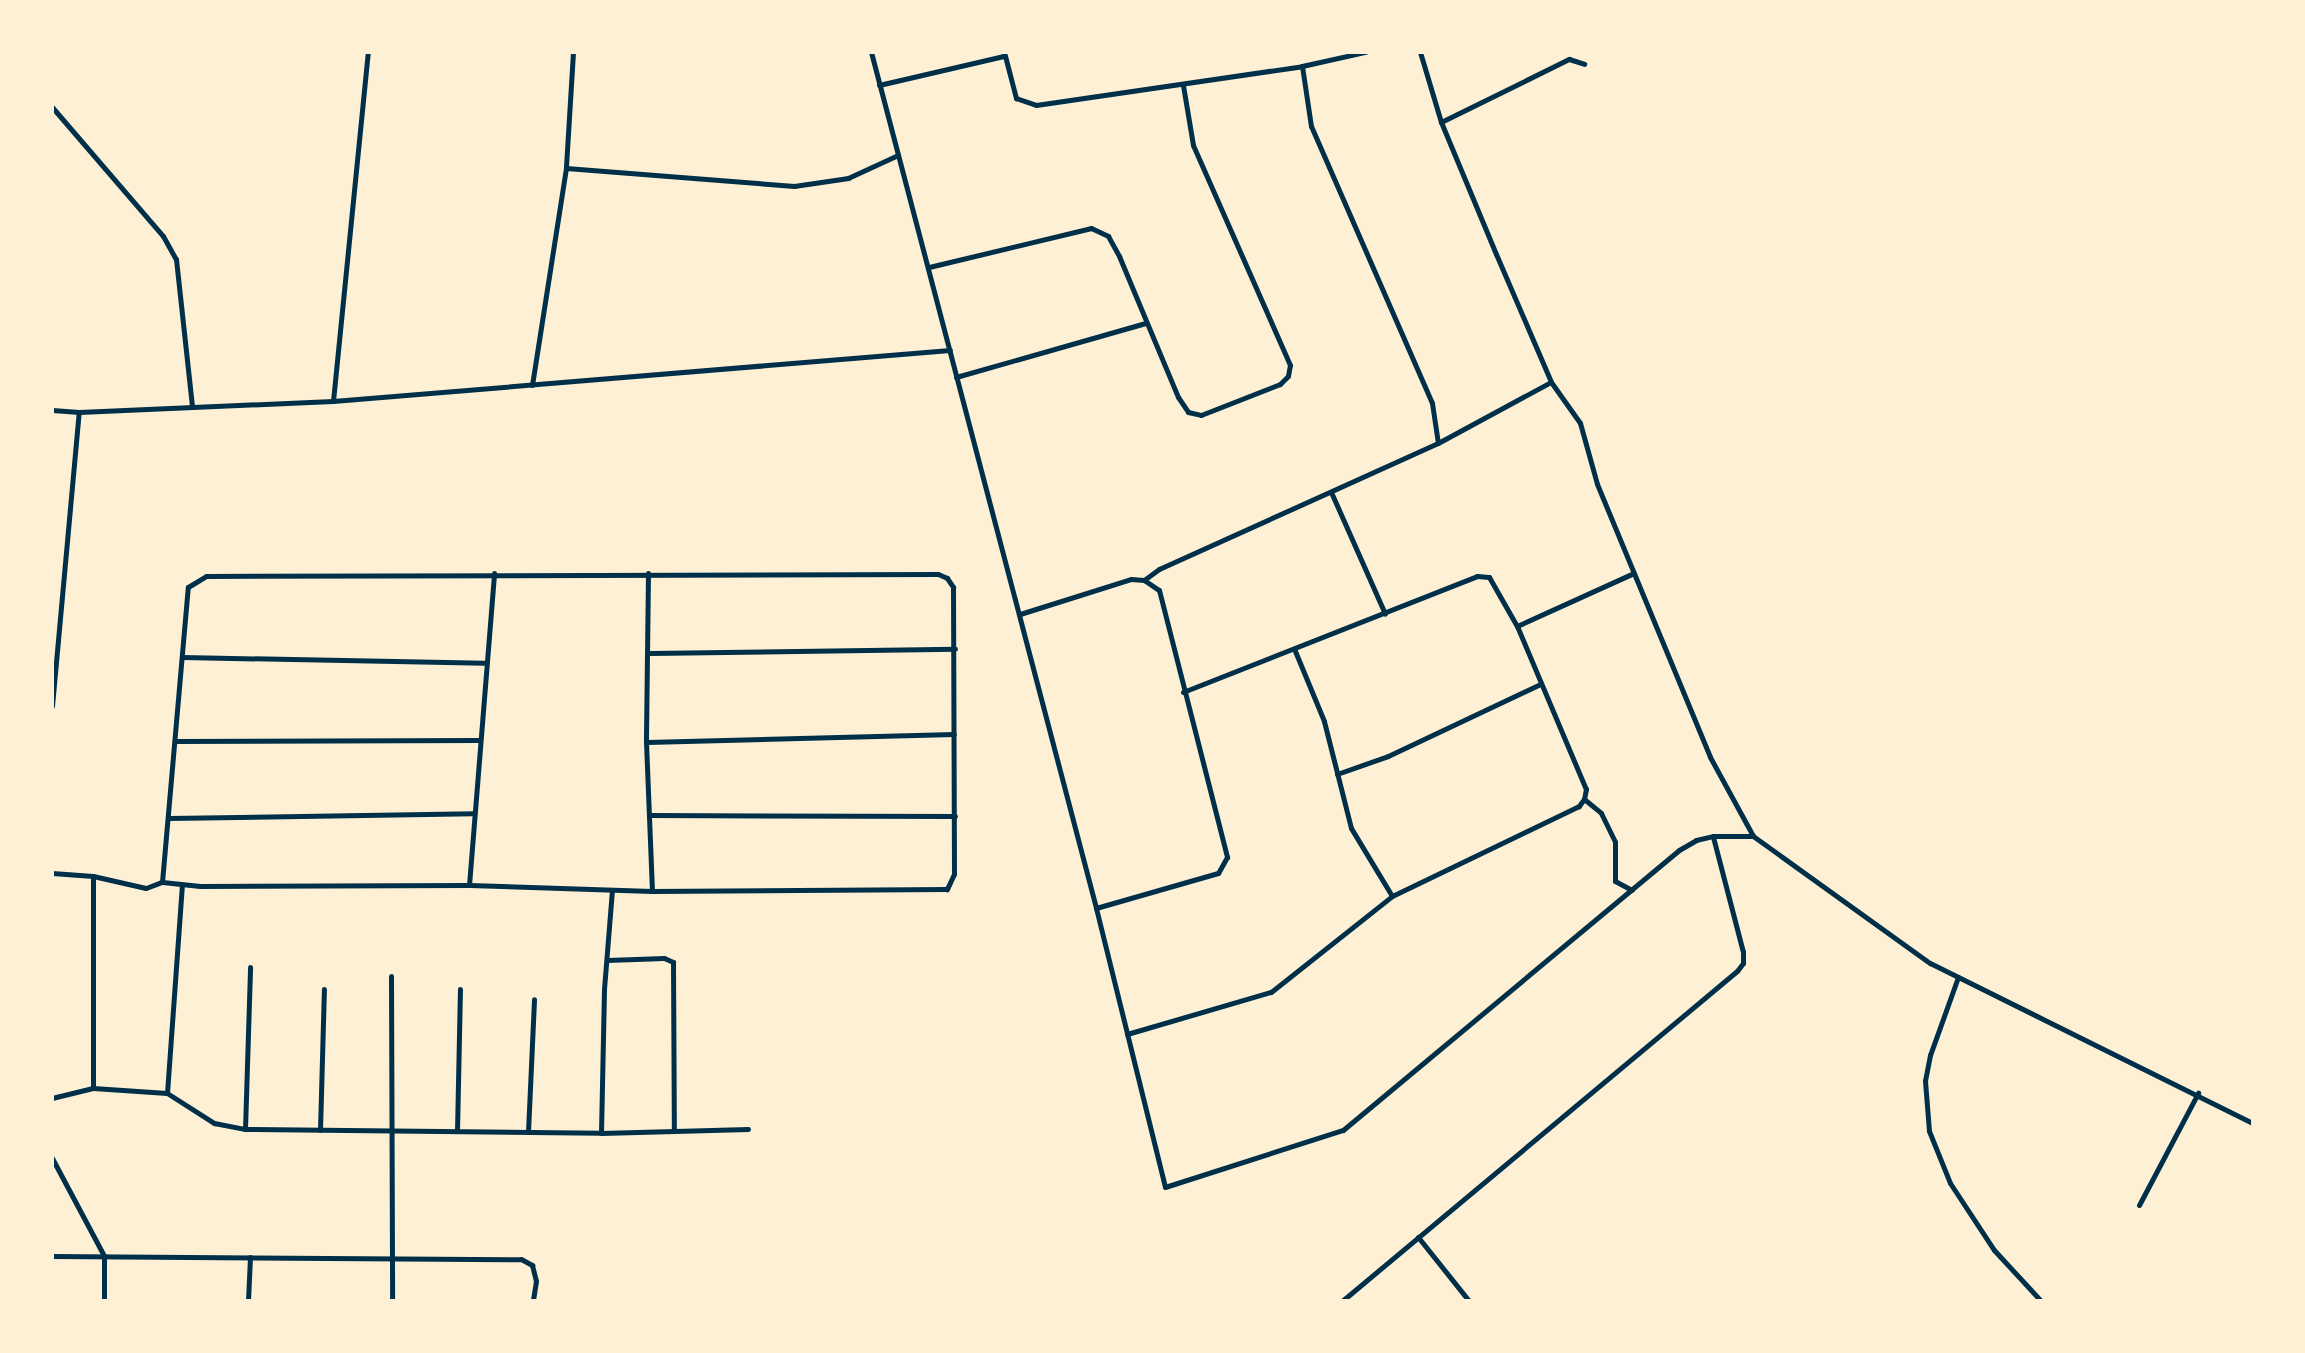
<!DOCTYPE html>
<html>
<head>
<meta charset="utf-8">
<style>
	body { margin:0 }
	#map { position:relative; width:2305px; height:1353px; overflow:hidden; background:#fdf0d5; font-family:"Noto Sans",sans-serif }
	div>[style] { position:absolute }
	.minor>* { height:5px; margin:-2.5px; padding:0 2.5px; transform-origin:2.5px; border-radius:2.5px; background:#003049 }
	span { translate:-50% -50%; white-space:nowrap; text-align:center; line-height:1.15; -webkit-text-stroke:8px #fdf0d5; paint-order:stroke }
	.frame { position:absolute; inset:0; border:54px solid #fdf0d5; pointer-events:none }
</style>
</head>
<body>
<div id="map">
	<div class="minor">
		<div style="left:573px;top:52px;width:116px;rotate:93.5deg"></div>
		<div style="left:566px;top:168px;width:229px;rotate:4.5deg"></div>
		<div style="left:794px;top:186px;width:55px;rotate:-8.4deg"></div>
		<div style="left:848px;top:178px;width:55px;rotate:-24.7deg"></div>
		<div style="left:871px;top:52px;width:885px;rotate:75.27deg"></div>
		<div style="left:1096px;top:908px;width:287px;rotate:76.1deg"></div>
		<div style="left:1165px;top:1187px;width:187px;rotate:-17.8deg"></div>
		<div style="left:1343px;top:1130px;width:437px;rotate:-39.8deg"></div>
		<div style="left:1679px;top:850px;width:20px;rotate:-30deg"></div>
		<div style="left:1696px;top:840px;width:17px;rotate:-13deg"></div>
		<div style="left:1713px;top:836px;width:40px"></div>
		<div style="left:1753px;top:836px;width:218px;rotate:35.7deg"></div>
		<div style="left:1930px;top:963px;width:360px;rotate:26.4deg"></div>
		<div style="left:1004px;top:52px;width:48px;rotate:75.4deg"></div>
		<div style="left:1016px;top:98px;width:21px;rotate:19deg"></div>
		<div style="left:1036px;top:105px;width:269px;rotate:-8.3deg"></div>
		<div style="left:1302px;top:66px;width:65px;rotate:-12.5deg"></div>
		<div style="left:1420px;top:52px;width:73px;rotate:73.3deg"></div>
		<div style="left:1441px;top:122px;width:143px;rotate:67.4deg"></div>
		<div style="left:1496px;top:254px;width:139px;rotate:66.7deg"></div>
		<div style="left:1551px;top:382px;width:50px;rotate:54.7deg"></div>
		<div style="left:1580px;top:423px;width:63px;rotate:74.4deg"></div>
		<div style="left:1597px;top:484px;width:295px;rotate:67.5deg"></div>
		<div style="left:1710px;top:757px;width:90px;rotate:61.4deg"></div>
		<div style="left:1302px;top:66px;width:61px;rotate:81.5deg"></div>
		<div style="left:1311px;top:126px;width:302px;rotate:66.4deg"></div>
		<div style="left:1432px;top:403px;width:40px;rotate:81.5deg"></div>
		<div style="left:879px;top:85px;width:128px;rotate:-13.1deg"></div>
		<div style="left:52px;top:107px;width:170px;rotate:49.3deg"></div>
		<div style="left:163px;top:236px;width:26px;rotate:61deg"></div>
		<div style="left:176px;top:259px;width:148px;rotate:83.8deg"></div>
		<div style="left:1441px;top:122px;width:143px;rotate:-26.2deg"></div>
		<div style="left:1569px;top:59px;width:16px;rotate:18deg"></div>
		<div style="left:929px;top:267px;width:167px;rotate:-13.5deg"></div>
		<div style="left:1091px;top:228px;width:19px;rotate:25deg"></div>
		<div style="left:1108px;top:236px;width:23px;rotate:61deg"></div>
		<div style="left:1119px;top:256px;width:153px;rotate:67.3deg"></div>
		<div style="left:1178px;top:397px;width:18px;rotate:56deg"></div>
		<div style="left:1188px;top:412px;width:13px;rotate:13deg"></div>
		<div style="left:1201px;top:415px;width:85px;rotate:-21.4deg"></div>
		<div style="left:1280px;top:384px;width:11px;rotate:-45deg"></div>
		<div style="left:1288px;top:376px;width:11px;rotate:-80deg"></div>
		<div style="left:1290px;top:365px;width:240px;rotate:-113.8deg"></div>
		<div style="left:1193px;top:145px;width:61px;rotate:-99.5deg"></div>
		<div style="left:956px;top:377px;width:198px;rotate:-15.9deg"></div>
		<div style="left:532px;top:385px;width:220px;rotate:-81.1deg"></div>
		<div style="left:333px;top:401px;width:351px;rotate:-84.3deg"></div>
		<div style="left:52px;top:410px;width:27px;rotate:4deg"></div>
		<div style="left:79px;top:412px;width:254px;rotate:-2.5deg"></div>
		<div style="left:333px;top:401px;width:619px;rotate:-4.73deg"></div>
		<div style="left:1331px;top:492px;width:133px;rotate:66.1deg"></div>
		<div style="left:648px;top:573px;width:169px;rotate:90.7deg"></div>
		<div style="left:646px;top:742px;width:149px;rotate:87.7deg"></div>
		<div style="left:1144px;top:580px;width:19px;rotate:-36deg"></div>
		<div style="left:1159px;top:569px;width:306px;rotate:-24.3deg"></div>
		<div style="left:1438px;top:443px;width:128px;rotate:-28.4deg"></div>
		<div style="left:1020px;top:614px;width:116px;rotate:-17.5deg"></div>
		<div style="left:1131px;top:579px;width:13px;rotate:4deg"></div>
		<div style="left:1144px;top:580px;width:18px;rotate:34deg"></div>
		<div style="left:1159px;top:590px;width:276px;rotate:75.7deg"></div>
		<div style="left:1227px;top:857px;width:18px;rotate:119deg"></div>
		<div style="left:1218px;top:873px;width:127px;rotate:164deg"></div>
		<div style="left:1517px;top:626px;width:128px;rotate:-24.4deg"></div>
		<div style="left:650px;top:653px;width:305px;rotate:-0.8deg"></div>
		<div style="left:182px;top:657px;width:302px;rotate:1.1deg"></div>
		<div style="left:1183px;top:692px;width:316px;rotate:-21.5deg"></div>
		<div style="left:1477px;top:576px;width:12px;rotate:5deg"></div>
		<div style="left:1489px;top:577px;width:56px;rotate:60.3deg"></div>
		<div style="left:1517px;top:626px;width:177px;rotate:67.1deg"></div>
		<div style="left:1586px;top:789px;width:10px;rotate:101deg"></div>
		<div style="left:1584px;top:799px;width:9px;rotate:126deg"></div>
		<div style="left:1579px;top:806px;width:208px;rotate:154.3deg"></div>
		<div style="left:52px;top:706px;width:295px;rotate:-84.8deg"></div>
		<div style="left:175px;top:741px;width:304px;rotate:-0.2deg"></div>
		<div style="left:647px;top:742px;width:307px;rotate:-1.5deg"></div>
		<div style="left:1337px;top:774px;width:54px;rotate:-19.4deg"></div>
		<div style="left:1388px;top:756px;width:168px;rotate:-25.3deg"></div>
		<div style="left:1584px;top:799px;width:22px;rotate:39deg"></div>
		<div style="left:1601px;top:813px;width:32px;rotate:64deg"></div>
		<div style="left:1615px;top:842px;width:39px;rotate:90deg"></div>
		<div style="left:1615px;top:881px;width:19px;rotate:28deg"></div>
		<div style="left:649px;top:815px;width:306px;rotate:0.2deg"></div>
		<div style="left:169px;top:818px;width:305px;rotate:-0.9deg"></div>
		<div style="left:52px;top:873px;width:41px;rotate:4.2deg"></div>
		<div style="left:93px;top:876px;width:54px;rotate:12.8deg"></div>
		<div style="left:146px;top:888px;width:17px;rotate:-21deg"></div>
		<div style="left:162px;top:882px;width:296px;rotate:-85deg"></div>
		<div style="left:188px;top:587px;width:21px;rotate:-31deg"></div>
		<div style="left:206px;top:576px;width:732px;rotate:-0.16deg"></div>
		<div style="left:938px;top:574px;width:10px;rotate:24deg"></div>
		<div style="left:947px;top:578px;width:11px;rotate:56deg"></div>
		<div style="left:953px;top:587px;width:287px;rotate:89.8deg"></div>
		<div style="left:954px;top:874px;width:17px;rotate:115deg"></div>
		<div style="left:947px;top:889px;width:295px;rotate:179.6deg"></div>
		<div style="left:652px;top:891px;width:183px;rotate:-178.1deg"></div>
		<div style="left:469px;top:885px;width:269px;rotate:179.8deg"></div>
		<div style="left:200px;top:886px;width:38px;rotate:-174deg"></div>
		<div style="left:93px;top:876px;width:212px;rotate:90deg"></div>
		<div style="left:469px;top:885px;width:313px;rotate:-85.4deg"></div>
		<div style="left:607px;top:960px;width:57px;rotate:-2deg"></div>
		<div style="left:664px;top:958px;width:10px;rotate:24deg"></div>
		<div style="left:673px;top:962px;width:169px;rotate:89.7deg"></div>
		<div style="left:391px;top:976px;width:325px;rotate:89.8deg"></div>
		<div style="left:1958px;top:977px;width:83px;rotate:109.7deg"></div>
		<div style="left:1930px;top:1055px;width:26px;rotate:101deg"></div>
		<div style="left:1925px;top:1081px;width:50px;rotate:85.4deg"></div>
		<div style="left:1929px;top:1131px;width:56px;rotate:68deg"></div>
		<div style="left:1950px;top:1183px;width:80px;rotate:56.7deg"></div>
		<div style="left:1994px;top:1250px;width:69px;rotate:47.3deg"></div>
		<div style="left:1127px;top:1034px;width:150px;rotate:-16.3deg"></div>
		<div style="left:1271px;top:992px;width:154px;rotate:-38.4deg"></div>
		<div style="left:1392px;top:896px;width:79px;rotate:-121.1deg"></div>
		<div style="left:1351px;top:828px;width:110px;rotate:-104.2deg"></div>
		<div style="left:1324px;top:721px;width:76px;rotate:-112.5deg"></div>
		<div style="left:167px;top:1093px;width:209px;rotate:-85.9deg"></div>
		<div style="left:52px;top:1098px;width:42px;rotate:-13.7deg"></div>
		<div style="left:93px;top:1088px;width:74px;rotate:3.9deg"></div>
		<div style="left:167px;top:1093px;width:56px;rotate:32.6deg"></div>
		<div style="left:214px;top:1123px;width:32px;rotate:11deg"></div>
		<div style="left:245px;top:1129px;width:356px;rotate:0.6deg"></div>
		<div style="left:601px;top:1133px;width:147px;rotate:-1.6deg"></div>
		<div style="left:245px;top:1129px;width:162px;rotate:-88.2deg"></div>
		<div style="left:320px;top:1130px;width:141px;rotate:-88.4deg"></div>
		<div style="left:457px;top:1131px;width:142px;rotate:-88.8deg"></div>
		<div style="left:528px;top:1132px;width:133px;rotate:-87.4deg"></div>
		<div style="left:601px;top:1133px;width:144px;rotate:-88.8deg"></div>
		<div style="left:604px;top:989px;width:99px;rotate:-85.4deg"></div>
		<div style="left:52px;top:1158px;width:111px;rotate:62deg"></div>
		<div style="left:104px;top:1256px;width:45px;rotate:90deg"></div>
		<div style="left:2139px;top:1205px;width:127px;rotate:-62.2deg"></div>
		<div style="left:1418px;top:1237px;width:82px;rotate:51.4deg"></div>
		<div style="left:52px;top:1256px;width:469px;rotate:0.4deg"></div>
		<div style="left:521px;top:1259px;width:13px;rotate:29deg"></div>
		<div style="left:532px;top:1265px;width:16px;rotate:76deg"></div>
		<div style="left:536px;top:1281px;width:20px;rotate:99deg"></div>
		<div style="left:248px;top:1301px;width:44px;rotate:-87.4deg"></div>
		<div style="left:1342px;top:1301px;width:515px;rotate:-39.88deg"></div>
		<div style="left:1737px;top:971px;width:10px;rotate:-53deg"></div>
		<div style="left:1743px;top:963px;width:11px;rotate:-90deg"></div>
		<div style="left:1743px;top:952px;width:119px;rotate:-104.6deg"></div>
	</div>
	<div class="frame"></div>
</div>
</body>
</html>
